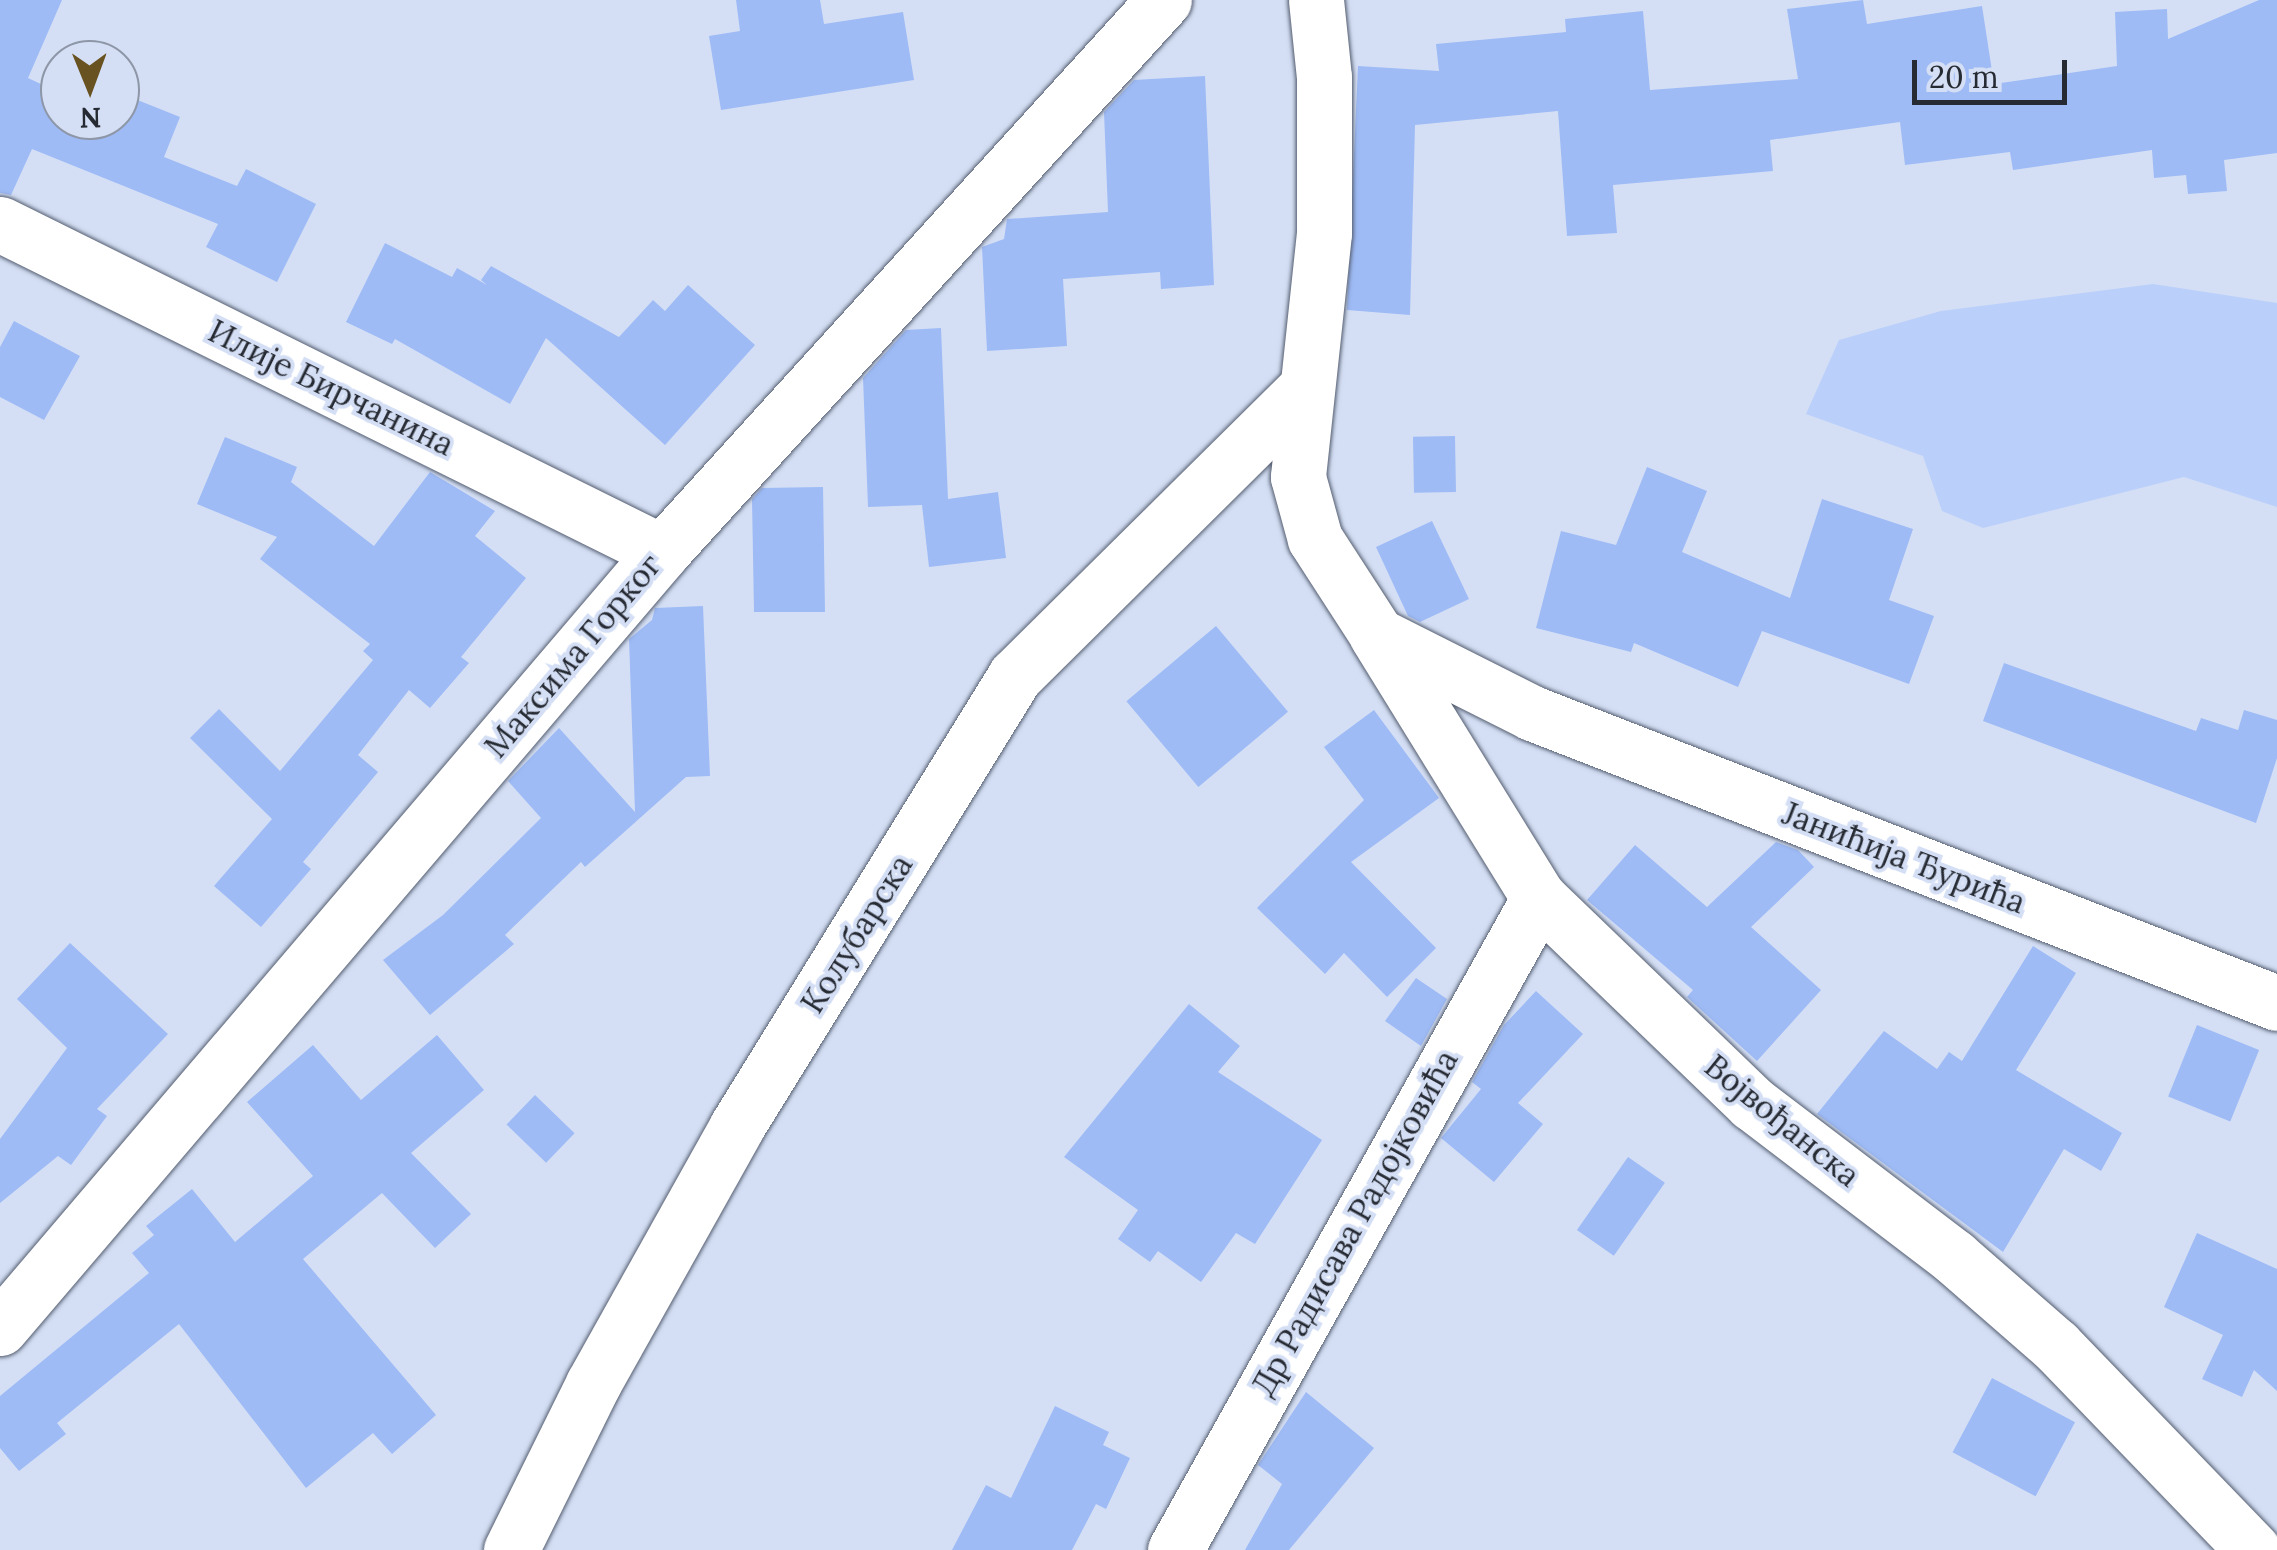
<!DOCTYPE html>
<html>
<head>
<meta charset="utf-8">
<style>
	body { margin:0 }
	#map { position:relative; width:2277px; height:1550px; overflow:hidden; background:#d4dff5; font-family:Lora,serif }
	div>[style] { position:absolute }
	.green>* { inset:0; background:#bacffa }
	.building>* { inset:0; background:#9ebbf6; transform-origin:0 0 }
	.roads { filter:drop-shadow(0 0 2px #545d6f) drop-shadow(0 0 2px #545d6f) }
	.street>* { height:55px; margin:-27.5px; padding:0 27.5px; transform-origin:27.5px; border-radius:27.5px; background:#fff }
	span { translate:-50% -50%; white-space:nowrap; text-align:center; line-height:1.15; -webkit-text-stroke:8px #d4dff5; paint-order:stroke }
	.street-label { font-size:32px; color:#262a32 }
	.north { position:absolute; left:40px; top:40px; width:100px; height:100px; box-sizing:border-box; background:#d4dff5; border:2px solid #8e97a7; border-radius:50%; rotate:179deg; font-size:28px; font-weight:700; line-height:40px; text-align:center; color:#262a32 }
	.north::after { content:''; display:block; margin:auto; width:35px; height:45px; background:#695222; clip-path:polygon(50% 0,100% 100%,50% 72%,0 100%) }
	.scale { position:absolute; left:1912px; top:60px; width:155px; height:45px; box-sizing:border-box; border:5px solid #262a32; border-top:0; padding-left:12px; font-size:30px; line-height:35px; white-space:nowrap; color:#262a32; -webkit-text-stroke:8px #d4dff5; paint-order:stroke }
</style>
</head>
<body>
<div id="map">
	<div class="green">
		<div style="clip-path:polygon(2153px 284px,2277px 303px,2277px 507px,2184px 477px,1983px 528px,1942px 511px,1923px 456px,1806px 414px,1839px 340px,1941px 311px)"></div>
	</div>
	<div class="building">
		<div style="clip-path:polygon(0 0,62px 0,28px 78px,60px 93px,60px 120px,120px 120px,120px 93px,180px 117px,164px 157px,237px 186px,246px 169px,316px 204px,277px 282px,206px 247px,218px 224px,32px 149px,11px 195px,0 193px)"></div>
		<div style="clip-path:polygon(736px 0,820px 0,824px 24px,903px 12px,914px 80px,721px 110px,709px 36px,740px 31px)"></div>
		<div style="clip-path:polygon(1863px 0,1867px 24px,1982px 6px,1994px 84px,2117px 66px,2115px 12px,2167px 9px,2168px 39px,2259px 0,2277px 0,2277px 153px,2224px 160px,2227px 191px,2188px 194px,2186px 175px,2154px 178px,2152px 150px,2013px 170px,2010px 152px,1905px 165px,1900px 122px,1770px 140px,1773px 171px,1613px 185px,1617px 233px,1567px 236px,1558px 111px,1415px 125px,1410px 315px,1347px 310px,1358px 66px,1439px 71px,1436px 44px,1566px 32px,1565px 19px,1643px 11px,1650px 90px,1798px 79px,1787px 9px)"></div>
		<div style="clip-path:polygon(1205px 76px,1214px 285px,1161px 289px,1160px 272px,1063px 279px,1067px 346px,987px 351px,982px 247px,1004px 239px,1007px 219px,1108px 212px,1104px 112px,1134px 80px)"></div>
		<div style="clip-path:polygon(385px 243px,452px 277px,457px 268px,487px 285px,481px 280px,491px 266px,619px 337px,653px 300px,665px 311px,688px 285px,755px 345px,665px 445px,546px 338px,510px 404px,395px 339px,392px 344px,346px 322px)"></div>
		<div style="clip-path:polygon(14px 321px,80px 356px,44px 420px,0 397px,0 347px)"></div>
		<div style="clip-path:polygon(941px 328px,948px 499px,998px 492px,1006px 558px,929px 567px,922px 505px,868px 507px,863px 378px,906px 330px)"></div>
		<div style="left:1455px;top:436px;width:56px;height:42px;rotate:89deg"></div>
		<div style="clip-path:polygon(225px 437px,297px 467px,291px 482px,374px 546px,430px 472px,495px 511px,475px 536px,526px 578px,461px 657px,469px 663px,430px 708px,409px 690px,358px 755px,378px 772px,303px 862px,311px 869px,261px 927px,214px 886px,272px 819px,190px 738px,219px 709px,280px 771px,373px 660px,363px 651px,370px 644px,260px 559px,277px 537px,197px 504px)"></div>
		<div style="clip-path:polygon(1647px 467px,1707px 491px,1682px 552px,1790px 598px,1822px 499px,1913px 529px,1889px 600px,1934px 616px,1909px 684px,1762px 631px,1738px 687px,1634px 643px,1631px 652px,1536px 628px,1561px 531px,1616px 545px)"></div>
		<div style="clip-path:polygon(823px 487px,825px 612px,754px 612px,752px 499px,762px 488px)"></div>
		<div style="clip-path:polygon(1432px 521px,1469px 599px,1420px 622px,1408px 616px,1376px 547px)"></div>
		<div style="clip-path:polygon(703px 606px,710px 776px,686px 777px,585px 867px,581px 862px,505px 935px,514px 944px,430px 1015px,383px 960px,443px 915px,541px 818px,508px 781px,559px 728px,635px 812px,629px 639px,652px 620px,655px 608px)"></div>
		<div style="left:1216px;top:626px;width:112px;height:117px;rotate:50deg"></div>
		<div style="clip-path:polygon(2004px 663px,2196px 731px,2201px 718px,2238px 730px,2244px 710px,2277px 720px,2277px 758px,2256px 823px,1983px 721px)"></div>
		<div style="clip-path:polygon(1374px 710px,1439px 798px,1351px 862px,1436px 948px,1387px 997px,1344px 953px,1325px 974px,1257px 908px,1364px 800px,1324px 747px)"></div>
		<div style="clip-path:polygon(1776px 842px,1798px 850px,1814px 867px,1751px 927px,1821px 990px,1757px 1061px,1687px 997px,1693px 990px,1587px 900px,1635px 845px,1707px 907px)"></div>
		<div style="clip-path:polygon(70px 943px,168px 1034px,97px 1109px,107px 1116px,71px 1165px,58px 1156px,0 1203px,0 1139px,67px 1048px,17px 999px)"></div>
		<div style="clip-path:polygon(2033px 946px,2076px 973px,2016px 1070px,2122px 1133px,2101px 1171px,2064px 1149px,2003px 1252px,1817px 1114px,1884px 1031px,1937px 1069px,1949px 1052px,1962px 1061px)"></div>
		<div style="clip-path:polygon(1416px 978px,1447px 999px,1421px 1046px,1385px 1021px)"></div>
		<div style="clip-path:polygon(1536px 991px,1583px 1034px,1518px 1103px,1543px 1124px,1494px 1182px,1441px 1138px,1481px 1089px,1472px 1082px,1504px 1025px)"></div>
		<div style="clip-path:polygon(1189px 1004px,1240px 1046px,1218px 1072px,1322px 1140px,1255px 1244px,1236px 1233px,1201px 1282px,1158px 1251px,1150px 1262px,1118px 1239px,1138px 1210px,1064px 1157px)"></div>
		<div style="left:2197px;top:1025px;width:67px;height:77px;rotate:22deg"></div>
		<div style="clip-path:polygon(437px 1035px,484px 1090px,411px 1153px,471px 1214px,435px 1248px,382px 1193px,303px 1259px,436px 1415px,392px 1454px,373px 1433px,306px 1488px,179px 1324px,57px 1423px,66px 1434px,19px 1471px,0 1448px,0 1396px,149px 1273px,132px 1253px,154px 1235px,146px 1226px,192px 1189px,235px 1242px,313px 1176px,247px 1102px,313px 1045px,361px 1100px)"></div>
		<div style="left:535px;top:1095px;width:55px;height:41px;rotate:44deg"></div>
		<div style="left:1628px;top:1157px;width:45px;height:89px;rotate:35deg"></div>
		<div style="clip-path:polygon(2197px 1233px,2277px 1269px,2277px 1391px,2254px 1370px,2242px 1397px,2202px 1379px,2223px 1335px,2164px 1307px)"></div>
		<div style="left:1992px;top:1378px;width:94px;height:84px;rotate:28deg"></div>
		<div style="clip-path:polygon(1306px 1392px,1374px 1448px,1289px 1550px,1245px 1550px,1282px 1484px,1258px 1465px)"></div>
		<div style="clip-path:polygon(1055px 1406px,1109px 1432px,1103px 1445px,1130px 1458px,1106px 1509px,1096px 1504px,1072px 1550px,952px 1550px,986px 1485px,1011px 1498px)"></div>
	</div>
	<div class="roads">
		<div class="street">
			<div style="left:1316px;top:0;width:77px;rotate:84.1deg"></div>
			<div style="left:1324px;top:77px;width:156px;rotate:90deg"></div>
			<div style="left:1324px;top:233px;width:245px;rotate:96.1deg"></div>
			<div style="left:1298px;top:477px;width:64px;rotate:74.7deg"></div>
			<div style="left:1315px;top:539px;width:114px;rotate:57.1deg"></div>
			<div style="left:1377px;top:635px;width:174px;rotate:26.7deg"></div>
			<div style="left:1532px;top:713px;width:799px;rotate:21.27deg"></div>
			<div style="left:0;top:224px;width:739px;rotate:26.36deg"></div>
			<div style="left:1377px;top:636px;width:308px;rotate:58.3deg"></div>
			<div style="left:1539px;top:898px;width:296px;rotate:43.9deg"></div>
			<div style="left:1752px;top:1103px;width:254px;rotate:37.3deg"></div>
			<div style="left:1954px;top:1257px;width:135px;rotate:41.1deg"></div>
			<div style="left:2056px;top:1346px;width:284px;rotate:46deg"></div>
			<div style="left:0;top:1328px;width:1020px;rotate:-49.53deg"></div>
			<div style="left:662px;top:552px;width:746px;rotate:-47.72deg"></div>
			<div style="left:511px;top:1550px;width:185px;rotate:-63.7deg"></div>
			<div style="left:593px;top:1384px;width:295px;rotate:-60.8deg"></div>
			<div style="left:737px;top:1126px;width:529px;rotate:-58.29deg"></div>
			<div style="left:1015px;top:676px;width:404px;rotate:-44.7deg"></div>
			<div style="left:1175px;top:1550px;width:747px;rotate:-60.83deg"></div>
		</div>
	</div>
	<div class="street-label">
		<span style="left:331px;top:388px;rotate:26deg">Илије Бирчанина</span>
		<span style="left:573px;top:656px;rotate:-50deg">Максима Горког</span>
		<span style="left:1904px;top:858px;rotate:21deg">Јанићија Ђурића</span>
		<span style="left:857px;top:934px;rotate:-58deg">Колубарска</span>
		<span style="left:1782px;top:1121px;rotate:39deg">Војвођанска</span>
		<span style="left:1355px;top:1223px;rotate:-61deg">Др Радисава Радојковића</span>
	</div>
	<div class="north">N</div>
	<div class="scale">20 m</div>
</div>
</body>
</html>
